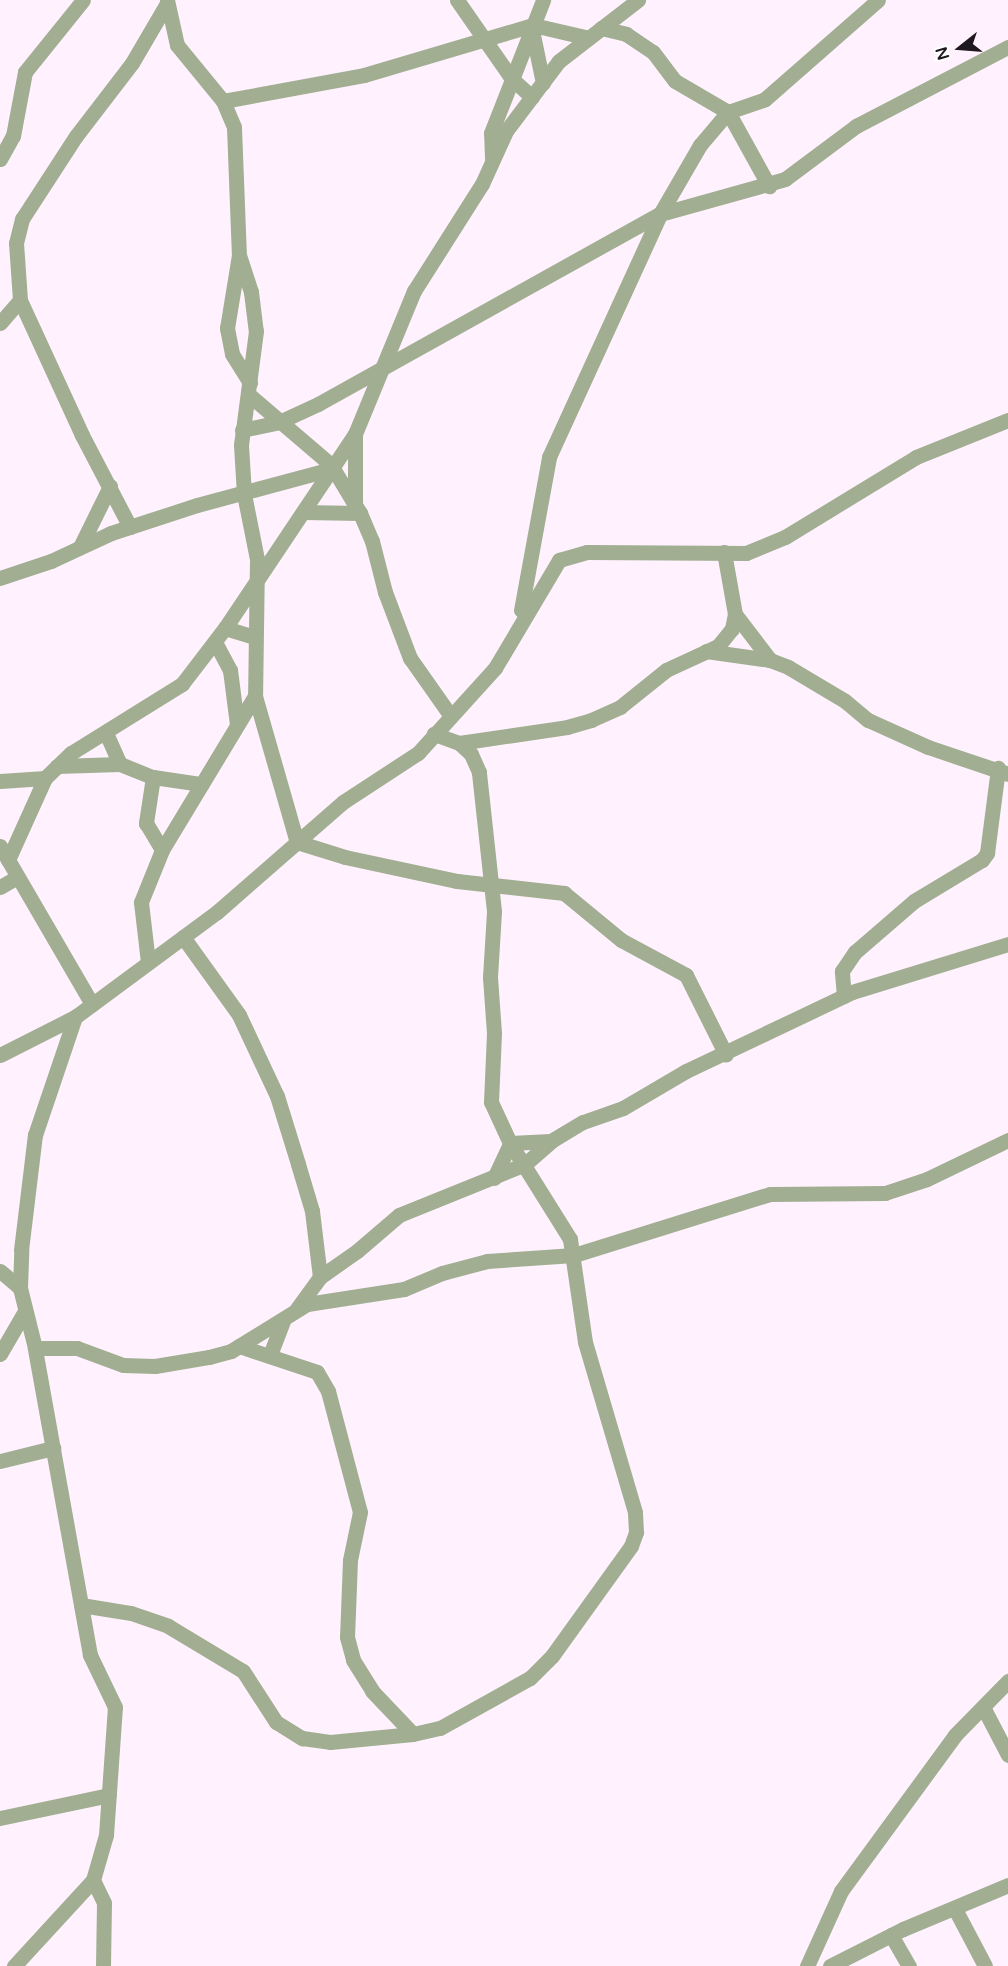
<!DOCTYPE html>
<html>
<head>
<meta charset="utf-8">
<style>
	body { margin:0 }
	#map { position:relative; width:1008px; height:1966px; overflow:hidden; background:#fff2fe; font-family:"Varela Round",sans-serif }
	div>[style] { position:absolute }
	.minor>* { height:15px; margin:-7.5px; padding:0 7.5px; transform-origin:7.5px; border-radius:7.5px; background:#a1ae92 }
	span { translate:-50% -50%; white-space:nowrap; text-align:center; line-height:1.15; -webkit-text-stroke:6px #fff; paint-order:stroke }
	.north { position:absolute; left:930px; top:18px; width:60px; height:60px; -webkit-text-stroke:4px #fff; paint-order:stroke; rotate:253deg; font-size:16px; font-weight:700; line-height:24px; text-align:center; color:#1f181f }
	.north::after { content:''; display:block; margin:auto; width:21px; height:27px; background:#1f181f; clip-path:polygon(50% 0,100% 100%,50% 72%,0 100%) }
</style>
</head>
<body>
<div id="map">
	<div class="minor">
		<div style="left:167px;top:0;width:46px;rotate:77.5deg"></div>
		<div style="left:177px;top:45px;width:72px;rotate:50.6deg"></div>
		<div style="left:223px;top:101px;width:28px;rotate:67deg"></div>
		<div style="left:234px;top:127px;width:128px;rotate:87.8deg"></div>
		<div style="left:239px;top:255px;width:39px;rotate:72deg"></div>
		<div style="left:251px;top:292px;width:39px;rotate:83deg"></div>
		<div style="left:256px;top:331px;width:115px;rotate:97.5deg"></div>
		<div style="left:241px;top:445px;width:49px;rotate:86.5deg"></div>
		<div style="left:244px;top:494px;width:66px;rotate:78.7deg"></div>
		<div style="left:257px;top:559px;width:137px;rotate:90.8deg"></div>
		<div style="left:255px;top:696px;width:152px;rotate:74deg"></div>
		<div style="left:297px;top:842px;width:50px;rotate:17.4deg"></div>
		<div style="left:345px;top:857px;width:115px;rotate:12.1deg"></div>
		<div style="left:457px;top:881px;width:108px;rotate:6.4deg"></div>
		<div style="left:564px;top:893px;width:74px;rotate:39.5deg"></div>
		<div style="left:621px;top:940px;width:74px;rotate:28.3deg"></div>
		<div style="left:686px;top:975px;width:89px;rotate:63.4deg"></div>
		<div style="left:457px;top:0;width:96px;rotate:55.2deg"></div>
		<div style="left:512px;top:79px;width:27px;rotate:42deg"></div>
		<div style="left:601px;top:28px;width:26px;rotate:13deg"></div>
		<div style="left:626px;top:34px;width:32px;rotate:34deg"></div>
		<div style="left:653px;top:52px;width:36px;rotate:53deg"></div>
		<div style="left:675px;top:81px;width:61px;rotate:30.3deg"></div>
		<div style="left:728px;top:112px;width:85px;rotate:61deg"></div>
		<div style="left:532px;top:30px;width:54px;rotate:78.3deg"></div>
		<div style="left:223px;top:101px;width:143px;rotate:-10.4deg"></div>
		<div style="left:364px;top:75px;width:176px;rotate:-16.5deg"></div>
		<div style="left:533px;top:25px;width:57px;rotate:13.1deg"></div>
		<div style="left:492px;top:158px;width:25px;rotate:-92deg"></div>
		<div style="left:491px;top:133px;width:143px;rotate:-68.6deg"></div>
		<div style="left:0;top:159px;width:26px;rotate:-61deg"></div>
		<div style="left:13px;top:136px;width:65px;rotate:-79.4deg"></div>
		<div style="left:25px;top:72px;width:92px;rotate:-51.1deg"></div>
		<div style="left:239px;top:255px;width:74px;rotate:99.3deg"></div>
		<div style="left:227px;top:328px;width:26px;rotate:79deg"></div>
		<div style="left:232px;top:354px;width:34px;rotate:58deg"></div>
		<div style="left:0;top:323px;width:30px;rotate:-49deg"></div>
		<div style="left:248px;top:394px;width:109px;rotate:40.5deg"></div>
		<div style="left:331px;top:465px;width:56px;rotate:58.9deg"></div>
		<div style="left:360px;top:513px;width:30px;rotate:67deg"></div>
		<div style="left:372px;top:541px;width:53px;rotate:75.7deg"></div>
		<div style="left:385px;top:592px;width:71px;rotate:69.3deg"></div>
		<div style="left:410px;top:658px;width:70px;rotate:54.9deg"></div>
		<div style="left:242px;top:430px;width:38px;rotate:-12deg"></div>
		<div style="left:279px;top:422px;width:43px;rotate:-24.8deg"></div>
		<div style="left:318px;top:404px;width:391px;rotate:-29.1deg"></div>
		<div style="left:660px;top:214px;width:130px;rotate:-15.6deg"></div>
		<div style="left:785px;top:179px;width:89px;rotate:-36.7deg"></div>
		<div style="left:856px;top:126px;width:171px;rotate:-27.5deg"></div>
		<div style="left:355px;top:434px;width:70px;rotate:90deg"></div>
		<div style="left:303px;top:512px;width:57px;rotate:1deg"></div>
		<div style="left:130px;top:527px;width:104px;rotate:-117.6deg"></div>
		<div style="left:82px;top:435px;width:149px;rotate:-114.7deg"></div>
		<div style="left:20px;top:300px;width:57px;rotate:-94deg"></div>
		<div style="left:16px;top:243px;width:25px;rotate:-76deg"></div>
		<div style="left:22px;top:219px;width:99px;rotate:-57deg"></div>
		<div style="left:76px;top:136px;width:92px;rotate:-52.5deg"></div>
		<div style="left:132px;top:63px;width:69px;rotate:-59.7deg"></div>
		<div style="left:80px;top:547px;width:68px;rotate:-63.8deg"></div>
		<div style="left:0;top:578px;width:54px;rotate:-18.4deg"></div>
		<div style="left:51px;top:561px;width:66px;rotate:-25deg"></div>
		<div style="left:111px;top:533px;width:90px;rotate:-18deg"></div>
		<div style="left:197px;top:505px;width:136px;rotate:-15deg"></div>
		<div style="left:521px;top:610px;width:156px;rotate:-79.6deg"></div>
		<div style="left:549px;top:457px;width:267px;rotate:-65.4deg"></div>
		<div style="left:660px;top:214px;width:80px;rotate:-59.9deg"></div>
		<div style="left:700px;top:145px;width:43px;rotate:-49.7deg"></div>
		<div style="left:728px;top:112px;width:39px;rotate:-19deg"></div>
		<div style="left:765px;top:99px;width:150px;rotate:-41.2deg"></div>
		<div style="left:735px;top:614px;width:58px;rotate:52.7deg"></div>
		<div style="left:225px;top:628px;width:30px;rotate:17deg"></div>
		<div style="left:215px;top:642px;width:32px;rotate:62deg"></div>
		<div style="left:230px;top:670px;width:55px;rotate:82.7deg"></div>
		<div style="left:706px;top:651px;width:65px;rotate:8deg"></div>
		<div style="left:770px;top:660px;width:19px;rotate:21deg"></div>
		<div style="left:788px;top:667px;width:66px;rotate:30.8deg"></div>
		<div style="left:845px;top:701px;width:30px;rotate:40deg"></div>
		<div style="left:868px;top:720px;width:66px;rotate:24.2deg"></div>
		<div style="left:928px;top:747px;width:84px;rotate:18.6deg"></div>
		<div style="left:106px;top:733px;width:34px;rotate:66deg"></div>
		<div style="left:459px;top:743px;width:109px;rotate:-8.4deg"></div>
		<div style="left:567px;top:727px;width:25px;rotate:-16deg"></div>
		<div style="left:591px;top:720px;width:32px;rotate:-24deg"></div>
		<div style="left:620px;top:707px;width:59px;rotate:-38.8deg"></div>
		<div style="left:666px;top:670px;width:57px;rotate:-24.8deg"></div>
		<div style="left:718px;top:646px;width:22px;rotate:-51deg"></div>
		<div style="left:732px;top:629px;width:15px;rotate:-79deg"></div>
		<div style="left:735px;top:614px;width:63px;rotate:-100.1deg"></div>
		<div style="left:57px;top:766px;width:63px;rotate:-1.8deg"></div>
		<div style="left:120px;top:764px;width:35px;rotate:22deg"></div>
		<div style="left:153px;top:777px;width:49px;rotate:8.3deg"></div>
		<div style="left:153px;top:777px;width:47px;rotate:98.7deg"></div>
		<div style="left:146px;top:823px;width:31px;rotate:59deg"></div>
		<div style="left:0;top:781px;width:45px;rotate:-3.8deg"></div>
		<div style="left:0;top:846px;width:183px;rotate:59.8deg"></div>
		<div style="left:8px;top:860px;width:90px;rotate:-65.7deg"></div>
		<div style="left:45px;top:778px;width:36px;rotate:-44deg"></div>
		<div style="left:71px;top:753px;width:131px;rotate:-31.9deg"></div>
		<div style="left:182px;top:684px;width:71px;rotate:-52.5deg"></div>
		<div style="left:225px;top:628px;width:234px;rotate:-56.2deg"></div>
		<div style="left:355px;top:434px;width:155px;rotate:-67.6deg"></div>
		<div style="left:414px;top:291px;width:127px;rotate:-57.6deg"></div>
		<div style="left:482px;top:184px;width:58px;rotate:-65.6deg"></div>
		<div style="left:506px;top:131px;width:88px;rotate:-52.9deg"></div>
		<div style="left:559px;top:61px;width:100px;rotate:-37.7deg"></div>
		<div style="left:0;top:887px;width:20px;rotate:-30deg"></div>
		<div style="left:183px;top:937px;width:96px;rotate:54.3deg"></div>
		<div style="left:239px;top:1015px;width:89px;rotate:64.9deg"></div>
		<div style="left:277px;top:1096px;width:71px;rotate:72.8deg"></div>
		<div style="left:298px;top:1164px;width:49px;rotate:73.4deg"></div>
		<div style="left:312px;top:1211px;width:66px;rotate:83.1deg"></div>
		<div style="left:320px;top:1277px;width:41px;rotate:126deg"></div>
		<div style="left:148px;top:962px;width:60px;rotate:-96.7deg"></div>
		<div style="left:141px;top:902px;width:56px;rotate:-68deg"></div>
		<div style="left:162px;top:850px;width:180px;rotate:-58.9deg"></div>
		<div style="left:844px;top:996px;width:25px;rotate:-95deg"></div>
		<div style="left:842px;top:971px;width:23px;rotate:-56deg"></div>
		<div style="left:855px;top:952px;width:78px;rotate:-40.8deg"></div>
		<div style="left:914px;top:901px;width:79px;rotate:-31.1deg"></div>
		<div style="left:982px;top:860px;width:9px;rotate:-54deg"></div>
		<div style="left:987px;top:853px;width:86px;rotate:-82.6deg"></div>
		<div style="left:0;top:1055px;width:84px;rotate:-26.9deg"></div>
		<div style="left:75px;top:1017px;width:177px;rotate:-36.5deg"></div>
		<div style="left:217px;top:912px;width:167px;rotate:-41.1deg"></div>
		<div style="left:343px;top:802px;width:90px;rotate:-33.2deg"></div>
		<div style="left:418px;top:753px;width:115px;rotate:-47.8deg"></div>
		<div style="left:495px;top:668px;width:126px;rotate:-59.3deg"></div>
		<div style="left:559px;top:560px;width:29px;rotate:-16deg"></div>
		<div style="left:587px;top:552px;width:159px;rotate:0.4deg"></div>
		<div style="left:746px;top:553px;width:42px;rotate:-22.3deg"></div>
		<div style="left:785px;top:537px;width:153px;rotate:-31.4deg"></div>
		<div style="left:916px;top:457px;width:99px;rotate:-21.9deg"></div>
		<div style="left:494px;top:1178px;width:38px;rotate:-65deg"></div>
		<div style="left:510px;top:1143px;width:41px;rotate:-2.8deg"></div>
		<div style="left:0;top:1271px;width:26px;rotate:40deg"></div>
		<div style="left:320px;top:1277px;width:45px;rotate:-35.1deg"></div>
		<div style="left:357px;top:1251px;width:55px;rotate:-40.6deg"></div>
		<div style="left:399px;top:1215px;width:136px;rotate:-22deg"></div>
		<div style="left:525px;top:1164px;width:35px;rotate:-41deg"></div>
		<div style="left:551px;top:1141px;width:37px;rotate:-31deg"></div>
		<div style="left:583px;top:1122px;width:42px;rotate:-19.3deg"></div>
		<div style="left:623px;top:1108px;width:73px;rotate:-30.4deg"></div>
		<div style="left:686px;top:1071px;width:184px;rotate:-25.4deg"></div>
		<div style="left:852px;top:992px;width:163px;rotate:-17.1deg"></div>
		<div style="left:239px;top:1346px;width:82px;rotate:18.4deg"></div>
		<div style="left:317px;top:1372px;width:22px;rotate:60deg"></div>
		<div style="left:328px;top:1391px;width:125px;rotate:75.2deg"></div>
		<div style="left:360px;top:1512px;width:49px;rotate:101.8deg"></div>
		<div style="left:350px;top:1560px;width:77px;rotate:92.2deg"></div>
		<div style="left:347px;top:1637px;width:24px;rotate:75deg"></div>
		<div style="left:353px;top:1660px;width:36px;rotate:58deg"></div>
		<div style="left:372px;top:1691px;width:59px;rotate:46.4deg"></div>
		<div style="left:35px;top:1348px;width:42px"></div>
		<div style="left:77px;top:1348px;width:49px;rotate:20.3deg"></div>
		<div style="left:123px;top:1365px;width:32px;rotate:2deg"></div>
		<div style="left:155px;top:1366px;width:55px;rotate:-9.5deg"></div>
		<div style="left:209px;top:1357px;width:23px;rotate:-15deg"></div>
		<div style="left:231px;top:1351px;width:89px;rotate:-31.7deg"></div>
		<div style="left:307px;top:1304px;width:98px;rotate:-8.8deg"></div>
		<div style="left:404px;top:1289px;width:41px;rotate:-22.8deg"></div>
		<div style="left:442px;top:1273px;width:47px;rotate:-14.9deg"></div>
		<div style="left:487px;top:1261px;width:87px;rotate:-3.9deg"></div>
		<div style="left:574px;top:1255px;width:205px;rotate:-17.3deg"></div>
		<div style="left:770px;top:1194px;width:115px;rotate:-0.5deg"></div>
		<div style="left:885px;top:1193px;width:44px;rotate:-18.4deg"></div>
		<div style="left:927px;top:1179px;width:90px;rotate:-25.7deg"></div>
		<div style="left:0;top:1354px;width:50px;rotate:-59.8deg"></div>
		<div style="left:270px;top:1355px;width:36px;rotate:-69deg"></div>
		<div style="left:0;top:1461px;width:55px;rotate:-13.8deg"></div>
		<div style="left:81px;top:1605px;width:51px;rotate:9.1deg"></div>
		<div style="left:131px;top:1613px;width:39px;rotate:19deg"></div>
		<div style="left:168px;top:1626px;width:87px;rotate:31deg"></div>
		<div style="left:243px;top:1671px;width:61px;rotate:57.1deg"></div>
		<div style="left:276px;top:1722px;width:31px;rotate:32deg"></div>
		<div style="left:302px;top:1738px;width:28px;rotate:8deg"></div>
		<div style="left:330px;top:1742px;width:83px;rotate:-5.5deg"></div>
		<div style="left:413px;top:1734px;width:28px;rotate:-13deg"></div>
		<div style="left:440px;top:1728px;width:103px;rotate:-29.1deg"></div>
		<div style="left:530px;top:1678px;width:31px;rotate:-45deg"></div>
		<div style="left:552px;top:1656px;width:135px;rotate:-54.3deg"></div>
		<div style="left:631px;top:1546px;width:15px;rotate:-70deg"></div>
		<div style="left:636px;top:1532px;width:20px;rotate:-93deg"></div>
		<div style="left:635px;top:1512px;width:177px;rotate:-106.4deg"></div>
		<div style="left:585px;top:1342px;width:104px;rotate:-98.3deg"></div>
		<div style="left:570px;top:1239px;width:113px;rotate:-122deg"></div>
		<div style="left:510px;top:1143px;width:45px;rotate:-114.9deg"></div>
		<div style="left:491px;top:1102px;width:69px;rotate:-87.5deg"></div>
		<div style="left:494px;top:1033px;width:56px;rotate:-94.1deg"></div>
		<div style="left:490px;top:977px;width:66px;rotate:-86.5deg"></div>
		<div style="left:494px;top:911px;width:140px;rotate:-96.2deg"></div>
		<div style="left:479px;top:772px;width:20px;rotate:-114deg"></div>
		<div style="left:471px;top:754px;width:16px;rotate:-137deg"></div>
		<div style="left:459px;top:743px;width:27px;rotate:-160deg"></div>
		<div style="left:983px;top:1707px;width:54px;rotate:62.5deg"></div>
		<div style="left:0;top:1818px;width:111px;rotate:-11.9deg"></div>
		<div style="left:93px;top:1880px;width:25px;rotate:64deg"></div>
		<div style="left:104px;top:1903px;width:63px;rotate:90.9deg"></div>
		<div style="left:955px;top:1909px;width:64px;rotate:62.2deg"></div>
		<div style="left:891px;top:1935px;width:36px;rotate:60deg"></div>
		<div style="left:14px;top:1966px;width:117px;rotate:-47.4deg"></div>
		<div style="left:93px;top:1880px;width:47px;rotate:-73.9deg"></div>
		<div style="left:106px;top:1835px;width:128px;rotate:-86deg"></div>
		<div style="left:115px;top:1707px;width:58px;rotate:-115.7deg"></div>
		<div style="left:90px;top:1655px;width:312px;rotate:-100.2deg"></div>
		<div style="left:35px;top:1348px;width:62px;rotate:-104deg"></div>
		<div style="left:20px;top:1288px;width:38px;rotate:-88deg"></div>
		<div style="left:21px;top:1250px;width:116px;rotate:-83.1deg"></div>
		<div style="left:35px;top:1135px;width:125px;rotate:-71.3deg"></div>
		<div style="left:807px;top:1966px;width:82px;rotate:-65.6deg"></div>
		<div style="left:841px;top:1891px;width:193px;rotate:-53.8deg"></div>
		<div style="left:955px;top:1735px;width:76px;rotate:-45.5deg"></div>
		<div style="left:830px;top:1966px;width:82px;rotate:-26.9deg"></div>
		<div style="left:903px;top:1929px;width:114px;rotate:-22.7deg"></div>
	</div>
	<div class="north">N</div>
</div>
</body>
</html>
